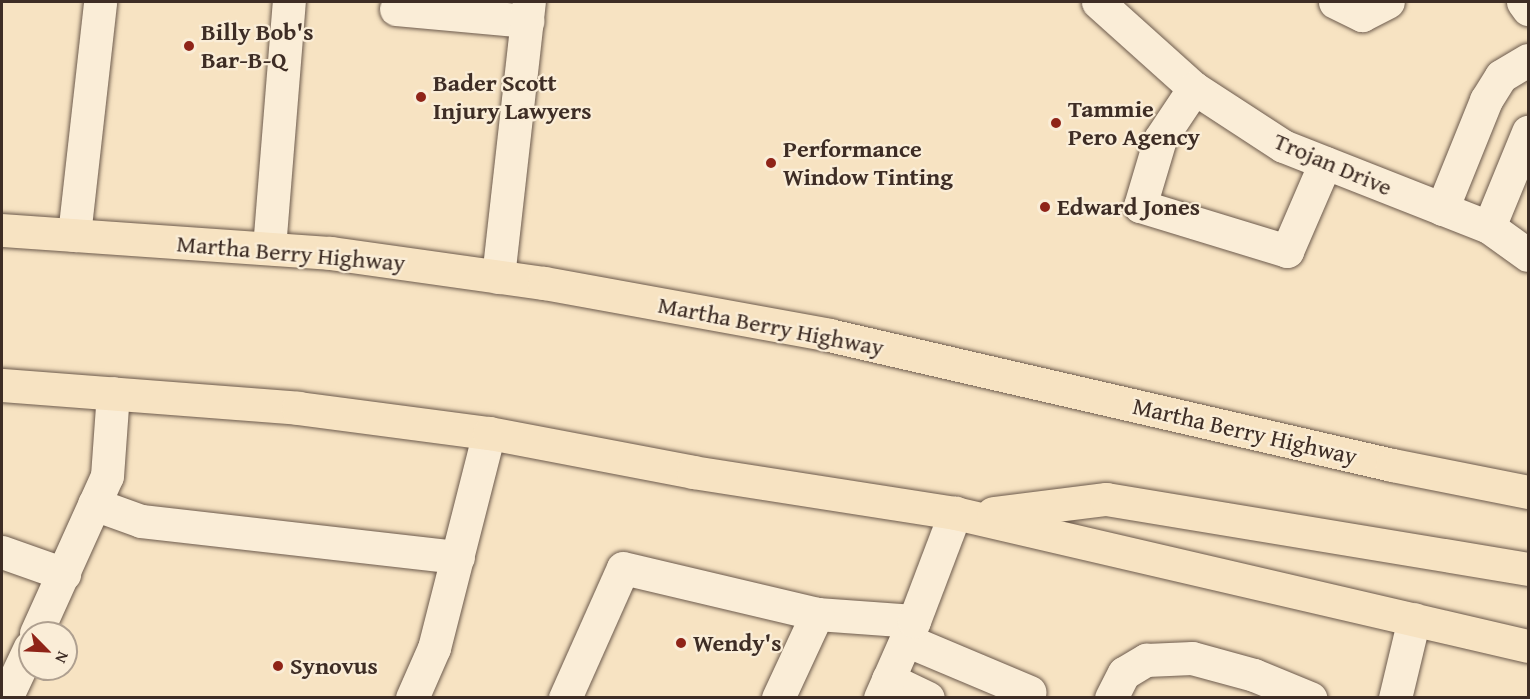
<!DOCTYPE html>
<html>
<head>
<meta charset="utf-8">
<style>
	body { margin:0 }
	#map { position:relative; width:1530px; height:699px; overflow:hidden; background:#f7e3c2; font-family:"Gentium Book Plus",serif }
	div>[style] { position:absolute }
	.roads { filter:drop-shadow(0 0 2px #6c5a4c) drop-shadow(0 0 2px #6c5a4c) }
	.minor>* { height:33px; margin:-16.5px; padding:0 16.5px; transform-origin:16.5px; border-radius:16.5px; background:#faedd7 }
	.major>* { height:33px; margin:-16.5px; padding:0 16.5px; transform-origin:16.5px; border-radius:16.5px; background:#f7e3c2 }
	.dots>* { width:16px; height:16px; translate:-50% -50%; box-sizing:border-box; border:3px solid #faedd7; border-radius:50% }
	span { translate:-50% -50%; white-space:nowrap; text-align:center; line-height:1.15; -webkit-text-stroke:4.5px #faedd7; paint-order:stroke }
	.poi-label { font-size:24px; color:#3e2d25; font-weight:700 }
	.left { translate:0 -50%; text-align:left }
	.street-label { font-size:24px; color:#3e2d25 }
	.frame { position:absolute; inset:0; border:3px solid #3e2d25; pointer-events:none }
	.north { position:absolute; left:18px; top:621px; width:60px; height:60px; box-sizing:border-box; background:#faedd7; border:2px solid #afa090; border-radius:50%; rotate:114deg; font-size:16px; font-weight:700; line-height:24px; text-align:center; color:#3e2d25 }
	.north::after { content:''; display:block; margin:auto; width:21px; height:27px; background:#8f2418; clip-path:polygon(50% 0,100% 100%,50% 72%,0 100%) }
</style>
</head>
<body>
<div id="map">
	<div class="roads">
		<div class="minor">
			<div style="left:1098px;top:2px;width:129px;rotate:41.9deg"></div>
			<div style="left:1194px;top:88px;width:106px;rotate:33.1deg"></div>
			<div style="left:1283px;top:146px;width:221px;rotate:21.5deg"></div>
			<div style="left:1489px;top:227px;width:48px;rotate:35.7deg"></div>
			<div style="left:1335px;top:2px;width:30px;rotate:26deg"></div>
			<div style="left:1362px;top:15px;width:29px;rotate:-27deg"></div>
			<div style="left:1523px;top:2px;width:9px;rotate:54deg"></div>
			<div style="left:396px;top:9px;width:132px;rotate:5.2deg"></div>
			<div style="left:1194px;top:88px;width:61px;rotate:123.7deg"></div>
			<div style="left:1160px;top:139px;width:70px;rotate:106.6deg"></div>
			<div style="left:1140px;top:206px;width:154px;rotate:17deg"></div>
			<div style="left:1287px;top:251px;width:96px;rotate:-66.6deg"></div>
			<div style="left:1442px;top:209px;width:118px;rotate:-68deg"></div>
			<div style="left:1486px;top:100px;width:28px;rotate:-58deg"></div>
			<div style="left:1501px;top:76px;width:31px;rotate:-31deg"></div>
			<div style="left:1489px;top:227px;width:103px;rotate:-67.7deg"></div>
			<div style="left:74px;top:235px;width:234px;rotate:-83.6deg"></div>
			<div style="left:269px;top:248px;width:247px;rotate:-85.4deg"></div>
			<div style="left:498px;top:277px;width:277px;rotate:-83.6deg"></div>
			<div style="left:94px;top:504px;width:50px;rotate:19.9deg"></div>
			<div style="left:141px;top:521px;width:319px;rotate:6.5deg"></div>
			<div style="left:2px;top:552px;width:66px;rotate:19.5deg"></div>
			<div style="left:36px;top:633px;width:172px;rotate:-65.7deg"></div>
			<div style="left:107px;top:476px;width:83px;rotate:-85.9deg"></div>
			<div style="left:906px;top:640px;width:134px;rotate:22.8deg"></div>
			<div style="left:888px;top:679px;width:44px;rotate:25.4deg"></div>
			<div style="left:6px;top:698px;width:56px;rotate:-64.8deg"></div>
			<div style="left:412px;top:698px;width:55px;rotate:-66.3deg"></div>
			<div style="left:434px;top:648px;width:222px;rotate:-75.7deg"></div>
			<div style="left:565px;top:698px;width:142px;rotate:-66deg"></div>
			<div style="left:623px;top:568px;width:199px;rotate:13.3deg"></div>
			<div style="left:817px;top:614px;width:97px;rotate:4.1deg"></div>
			<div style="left:778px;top:698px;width:93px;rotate:-65.1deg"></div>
			<div style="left:880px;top:698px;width:84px;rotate:-66.2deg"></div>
			<div style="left:914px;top:621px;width:116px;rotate:-69.2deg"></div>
			<div style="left:1111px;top:698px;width:28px;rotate:-63deg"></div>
			<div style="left:1124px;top:673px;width:26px;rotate:-31deg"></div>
			<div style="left:1146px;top:660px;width:46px;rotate:-2.5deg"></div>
			<div style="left:1192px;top:658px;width:64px;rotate:15.3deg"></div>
			<div style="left:1254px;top:675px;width:61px;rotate:22.3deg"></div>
			<div style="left:1395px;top:698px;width:81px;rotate:-76.5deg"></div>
		</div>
		<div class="major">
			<div style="left:2px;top:230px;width:329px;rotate:4deg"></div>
			<div style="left:330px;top:253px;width:216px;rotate:8deg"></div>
			<div style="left:544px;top:283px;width:290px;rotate:10.3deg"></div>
			<div style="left:829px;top:335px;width:578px;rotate:13deg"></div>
			<div style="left:1392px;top:465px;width:139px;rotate:11.2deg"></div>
			<div style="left:2px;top:385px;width:297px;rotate:4.4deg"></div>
			<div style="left:298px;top:408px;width:193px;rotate:7.5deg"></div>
			<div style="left:489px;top:433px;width:208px;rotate:10.8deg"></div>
			<div style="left:693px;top:472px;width:265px;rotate:8.9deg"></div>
			<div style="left:955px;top:513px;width:588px;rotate:13.07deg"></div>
			<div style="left:993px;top:513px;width:114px;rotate:-7.1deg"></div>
			<div style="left:1106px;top:499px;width:428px;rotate:9.4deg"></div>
		</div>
	</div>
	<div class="dots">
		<div style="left:189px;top:46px;background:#8f2418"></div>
		<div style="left:421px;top:97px;background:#8f2418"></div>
		<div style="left:1056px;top:123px;background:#8f2418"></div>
		<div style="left:771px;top:163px;background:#8f2418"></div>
		<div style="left:1045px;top:207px;background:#8f2418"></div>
		<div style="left:681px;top:643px;background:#8f2418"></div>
		<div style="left:278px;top:666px;background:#8f2418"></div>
	</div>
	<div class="poi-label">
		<span class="left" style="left:201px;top:46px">Billy Bob's<br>Bar-B-Q</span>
		<span class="left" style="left:433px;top:97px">Bader Scott<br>Injury Lawyers</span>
		<span class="left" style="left:1068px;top:123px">Tammie<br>Pero Agency</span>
		<span class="left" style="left:783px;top:163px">Performance<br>Window Tinting</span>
		<span class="left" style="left:1057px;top:207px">Edward Jones</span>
		<span class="left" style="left:693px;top:643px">Wendy's</span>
		<span class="left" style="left:290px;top:666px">Synovus</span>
	</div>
	<div class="street-label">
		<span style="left:1333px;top:164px;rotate:23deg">Trojan Drive</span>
		<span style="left:291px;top:253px;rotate:5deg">Martha Berry Highway</span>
		<span style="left:771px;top:326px;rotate:11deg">Martha Berry Highway</span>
		<span style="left:1245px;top:431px;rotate:13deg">Martha Berry Highway</span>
	</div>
	<div class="frame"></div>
	<div class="north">N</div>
</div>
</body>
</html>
